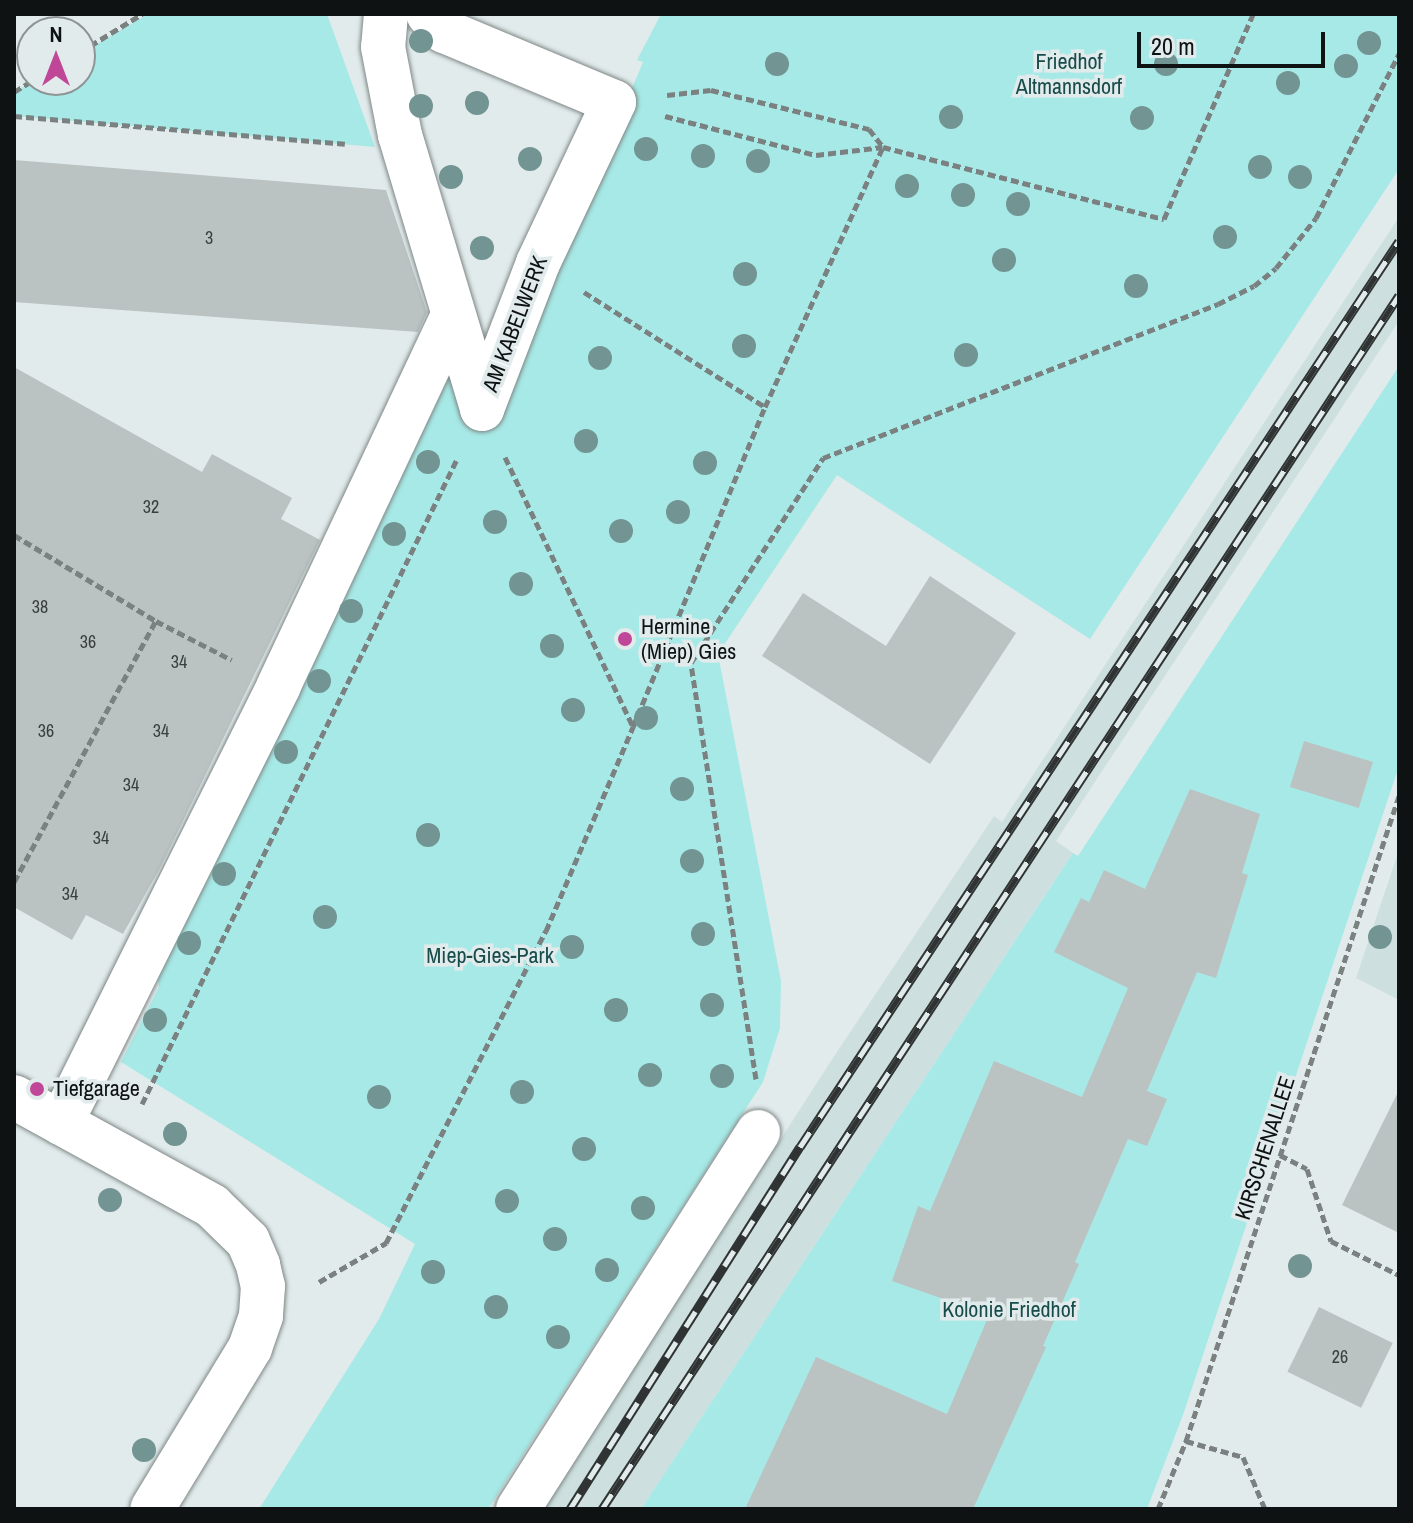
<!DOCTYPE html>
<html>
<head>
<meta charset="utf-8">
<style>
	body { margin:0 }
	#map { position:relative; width:1413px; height:1523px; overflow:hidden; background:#e2ebeb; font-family:"Archivo Narrow",sans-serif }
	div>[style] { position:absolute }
	.built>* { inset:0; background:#cde0df }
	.green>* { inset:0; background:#a7e9e6 }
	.building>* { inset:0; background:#bac3c2; transform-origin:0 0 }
	.path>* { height:5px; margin-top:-2.5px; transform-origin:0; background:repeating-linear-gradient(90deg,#7b8181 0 8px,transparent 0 12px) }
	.roads { filter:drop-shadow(0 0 2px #7e8786) drop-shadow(0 0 2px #7e8786) }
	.minor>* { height:44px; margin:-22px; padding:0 22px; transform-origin:22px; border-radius:22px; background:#fff }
	.rail>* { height:9px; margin-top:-4.5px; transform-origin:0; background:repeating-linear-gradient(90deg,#e2ebeb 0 18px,#303333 0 36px); box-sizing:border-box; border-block:2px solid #303333 }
	.trees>* { width:24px; height:24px; margin:-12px; border-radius:50%; background:#729493 }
	.dots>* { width:22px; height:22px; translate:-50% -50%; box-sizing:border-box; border:4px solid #e2ebeb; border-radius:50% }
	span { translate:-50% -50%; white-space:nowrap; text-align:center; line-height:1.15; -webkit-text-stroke:7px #e2ebeb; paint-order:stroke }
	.number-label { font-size:18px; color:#3a3e3e }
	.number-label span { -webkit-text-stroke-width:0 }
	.park-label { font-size:22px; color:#174c4b }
	.street-label { font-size:22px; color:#0f1212 }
	.poi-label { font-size:22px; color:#0f1212 }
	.left { translate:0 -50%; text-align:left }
	.frame { position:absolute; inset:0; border:16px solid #0f1212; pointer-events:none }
	.north { position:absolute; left:16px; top:16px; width:80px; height:80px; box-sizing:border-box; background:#e2ebeb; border:2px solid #8e9494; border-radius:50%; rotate:0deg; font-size:22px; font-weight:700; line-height:32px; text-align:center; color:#0f1212 }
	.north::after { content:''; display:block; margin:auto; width:28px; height:36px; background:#c04698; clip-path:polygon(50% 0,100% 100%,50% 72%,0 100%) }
	.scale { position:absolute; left:1137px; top:32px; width:188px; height:36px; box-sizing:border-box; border:4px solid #0f1212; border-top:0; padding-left:10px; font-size:24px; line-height:28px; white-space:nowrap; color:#0f1212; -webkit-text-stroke:6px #e2ebeb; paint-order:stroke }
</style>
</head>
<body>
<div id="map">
	<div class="built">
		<div style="clip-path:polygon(1399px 217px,1399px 321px,1056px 841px,1073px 853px,641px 1509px,543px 1509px,829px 1064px,994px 816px,1002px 822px)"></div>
		<div style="clip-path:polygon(1399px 850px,1399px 1000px,1356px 978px)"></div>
	</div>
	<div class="green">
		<div style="clip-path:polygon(148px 14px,327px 14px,375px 147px,14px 116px,14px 92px,35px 80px,80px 80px,80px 54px)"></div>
		<div style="clip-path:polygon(661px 14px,1399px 14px,1399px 169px,1090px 639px,837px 475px,718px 654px,781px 981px,780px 1028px,763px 1082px,488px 1509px,259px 1509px,379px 1319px,415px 1244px,121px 1062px,159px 987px,155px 963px,449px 369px,512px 376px,643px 62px,637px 60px)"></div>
		<div style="clip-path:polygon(1399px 366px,1399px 766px,1183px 1415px,1147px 1509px,641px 1509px,1073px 853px,1078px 856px)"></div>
	</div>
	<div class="building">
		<div style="clip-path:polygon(14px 160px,386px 190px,427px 312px,418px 332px,14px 302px)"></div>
		<div style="clip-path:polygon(14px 367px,202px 472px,212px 454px,292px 498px,281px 519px,320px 540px,160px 868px,123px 934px,86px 915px,72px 940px,14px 907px)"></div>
		<div style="clip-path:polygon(930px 576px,1016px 633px,930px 764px,762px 656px,803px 593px,886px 646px)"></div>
		<div style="left:1304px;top:741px;width:72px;height:48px;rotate:17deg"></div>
		<div style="clip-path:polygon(1190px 789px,1260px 814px,1242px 873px,1248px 875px,1216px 978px,1197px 972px,1147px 1091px,1167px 1099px,1147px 1146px,1128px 1139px,1075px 1262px,1079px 1264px,1043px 1346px,1046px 1347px,973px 1509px,745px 1509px,816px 1357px,947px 1414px,989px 1315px,892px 1281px,918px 1206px,930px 1211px,994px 1061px,1082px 1097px,1128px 988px,1054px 952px,1081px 898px,1089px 902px,1104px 870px,1145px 889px)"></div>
		<div style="clip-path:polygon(1399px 1090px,1399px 1233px,1342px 1205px)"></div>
		<div style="left:1319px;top:1307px;width:82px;height:72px;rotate:26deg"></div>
	</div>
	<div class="path">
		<div style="left:80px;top:52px;width:73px;rotate:-31.5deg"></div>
		<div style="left:14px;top:92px;width:22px;rotate:-32deg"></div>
		<div style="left:667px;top:95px;width:44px;rotate:-6.5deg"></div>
		<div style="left:711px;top:90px;width:163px;rotate:13.9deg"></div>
		<div style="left:869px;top:129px;width:23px;rotate:52deg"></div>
		<div style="left:883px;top:147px;width:290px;rotate:14.4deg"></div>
		<div style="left:1164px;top:219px;width:223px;rotate:-66.5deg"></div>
		<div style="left:14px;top:116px;width:332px;rotate:4.8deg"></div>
		<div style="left:665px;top:116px;width:156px;rotate:14.5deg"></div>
		<div style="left:816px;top:155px;width:67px;rotate:-6.8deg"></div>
		<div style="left:584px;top:292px;width:214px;rotate:32.4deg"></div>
		<div style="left:505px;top:457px;width:299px;rotate:64.6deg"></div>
		<div style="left:633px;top:727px;width:346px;rotate:-67.6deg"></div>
		<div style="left:765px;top:407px;width:286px;rotate:-65.6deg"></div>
		<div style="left:14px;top:535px;width:166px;rotate:31.2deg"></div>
		<div style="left:156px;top:621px;width:85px;rotate:27.2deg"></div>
		<div style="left:14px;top:882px;width:297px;rotate:-61.5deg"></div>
		<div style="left:756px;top:1079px;width:421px;rotate:-98.9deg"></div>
		<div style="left:691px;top:663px;width:244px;rotate:-57.2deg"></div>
		<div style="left:823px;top:458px;width:424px;rotate:-21.3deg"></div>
		<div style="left:1218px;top:304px;width:40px;rotate:-26.6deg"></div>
		<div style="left:1254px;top:286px;width:28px;rotate:-39deg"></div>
		<div style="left:1276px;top:268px;width:64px;rotate:-51.3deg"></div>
		<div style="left:1316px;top:218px;width:184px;rotate:-63.2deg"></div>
		<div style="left:142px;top:1104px;width:718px;rotate:-63.97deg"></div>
		<div style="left:1280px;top:1155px;width:30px;rotate:27deg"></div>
		<div style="left:1307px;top:1169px;width:76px;rotate:71.6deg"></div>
		<div style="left:1331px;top:1241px;width:76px;rotate:26.6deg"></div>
		<div style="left:319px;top:1282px;width:78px;rotate:-30.2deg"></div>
		<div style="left:386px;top:1243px;width:351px;rotate:-62.9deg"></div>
		<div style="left:546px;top:931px;width:222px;rotate:-66.9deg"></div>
		<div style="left:1186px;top:1441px;width:59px;rotate:15.7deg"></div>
		<div style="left:1243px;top:1457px;width:56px;rotate:67.1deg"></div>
		<div style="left:1158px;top:1509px;width:74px;rotate:-67.6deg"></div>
		<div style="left:1186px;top:1441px;width:679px;rotate:-71.73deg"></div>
	</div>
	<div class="roads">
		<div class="minor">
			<div style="left:386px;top:14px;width:33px;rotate:95deg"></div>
			<div style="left:383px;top:47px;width:90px;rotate:79.1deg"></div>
			<div style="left:400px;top:135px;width:286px;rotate:73.3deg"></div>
			<div style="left:482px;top:409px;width:156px;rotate:-69deg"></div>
			<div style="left:538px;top:263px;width:178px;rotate:-64.7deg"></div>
			<div style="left:614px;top:102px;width:184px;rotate:-157.3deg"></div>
			<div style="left:444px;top:31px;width:23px;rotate:-133deg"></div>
			<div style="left:14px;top:1097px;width:226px;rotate:28.8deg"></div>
			<div style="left:212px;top:1206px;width:50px;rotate:44.2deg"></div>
			<div style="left:248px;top:1241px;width:26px;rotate:67deg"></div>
			<div style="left:258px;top:1265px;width:22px;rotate:77deg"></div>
			<div style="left:263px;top:1286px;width:30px;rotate:94deg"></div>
			<div style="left:261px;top:1316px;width:34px;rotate:109deg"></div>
			<div style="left:250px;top:1348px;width:188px;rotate:121.3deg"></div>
			<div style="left:61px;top:1123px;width:489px;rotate:-63.5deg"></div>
			<div style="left:279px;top:685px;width:408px;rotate:-64.8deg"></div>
			<div style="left:518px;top:1509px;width:447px;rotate:-57.5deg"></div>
		</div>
	</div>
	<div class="rail">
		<div style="left:570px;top:1509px;width:429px;rotate:-57.6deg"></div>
		<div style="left:800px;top:1147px;width:1086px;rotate:-56.53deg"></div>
		<div style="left:602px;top:1509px;width:1452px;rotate:-56.71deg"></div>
	</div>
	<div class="trees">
		<div style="left:421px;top:41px"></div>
		<div style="left:1369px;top:43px"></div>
		<div style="left:777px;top:64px"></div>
		<div style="left:1166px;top:64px"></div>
		<div style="left:1346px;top:66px"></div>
		<div style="left:1288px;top:83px"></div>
		<div style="left:477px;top:103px"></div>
		<div style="left:421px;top:106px"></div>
		<div style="left:951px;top:117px"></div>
		<div style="left:1142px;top:118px"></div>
		<div style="left:646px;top:149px"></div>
		<div style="left:703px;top:156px"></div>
		<div style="left:530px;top:159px"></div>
		<div style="left:758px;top:161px"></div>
		<div style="left:1260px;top:167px"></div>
		<div style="left:451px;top:177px"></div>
		<div style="left:1300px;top:177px"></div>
		<div style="left:907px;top:186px"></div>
		<div style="left:963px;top:195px"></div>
		<div style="left:1018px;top:204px"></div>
		<div style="left:1225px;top:237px"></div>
		<div style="left:482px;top:248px"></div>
		<div style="left:1004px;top:260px"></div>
		<div style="left:745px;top:274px"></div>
		<div style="left:1136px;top:286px"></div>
		<div style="left:744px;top:346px"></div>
		<div style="left:966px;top:355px"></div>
		<div style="left:600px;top:358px"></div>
		<div style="left:586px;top:441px"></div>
		<div style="left:428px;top:462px"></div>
		<div style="left:705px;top:463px"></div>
		<div style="left:678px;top:512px"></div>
		<div style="left:495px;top:522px"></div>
		<div style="left:621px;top:531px"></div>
		<div style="left:394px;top:534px"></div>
		<div style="left:521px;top:584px"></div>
		<div style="left:351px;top:611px"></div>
		<div style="left:552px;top:646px"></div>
		<div style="left:319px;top:681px"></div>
		<div style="left:573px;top:710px"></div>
		<div style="left:646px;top:718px"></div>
		<div style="left:286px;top:752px"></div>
		<div style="left:682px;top:789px"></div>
		<div style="left:428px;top:835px"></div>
		<div style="left:692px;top:861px"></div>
		<div style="left:224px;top:874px"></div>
		<div style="left:325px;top:917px"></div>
		<div style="left:703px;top:934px"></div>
		<div style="left:1380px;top:937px"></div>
		<div style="left:189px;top:943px"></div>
		<div style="left:572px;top:947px"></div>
		<div style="left:712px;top:1005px"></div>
		<div style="left:616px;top:1010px"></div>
		<div style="left:155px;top:1020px"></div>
		<div style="left:650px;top:1075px"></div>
		<div style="left:722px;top:1076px"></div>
		<div style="left:522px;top:1092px"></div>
		<div style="left:379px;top:1097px"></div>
		<div style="left:175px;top:1134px"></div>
		<div style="left:584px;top:1149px"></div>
		<div style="left:110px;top:1200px"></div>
		<div style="left:507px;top:1201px"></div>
		<div style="left:643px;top:1208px"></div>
		<div style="left:555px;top:1239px"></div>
		<div style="left:1300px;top:1266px"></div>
		<div style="left:607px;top:1270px"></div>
		<div style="left:433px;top:1272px"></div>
		<div style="left:496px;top:1307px"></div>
		<div style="left:558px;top:1337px"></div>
		<div style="left:144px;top:1450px"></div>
	</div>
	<div class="dots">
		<div style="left:625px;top:639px;background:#c04698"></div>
		<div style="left:37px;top:1089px;background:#c04698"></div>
	</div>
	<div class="number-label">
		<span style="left:209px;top:238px">3</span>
		<span style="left:151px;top:507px">32</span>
		<span style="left:40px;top:607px">38</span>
		<span style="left:88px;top:642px">36</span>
		<span style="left:179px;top:662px">34</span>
		<span style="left:46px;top:731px">36</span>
		<span style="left:161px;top:731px">34</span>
		<span style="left:131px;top:785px">34</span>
		<span style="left:101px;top:838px">34</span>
		<span style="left:70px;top:894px">34</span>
		<span style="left:1340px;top:1357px">26</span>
	</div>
	<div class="park-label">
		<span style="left:1069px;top:74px">Friedhof<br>Altmannsdorf</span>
		<span style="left:490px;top:956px">Miep-Gies-Park</span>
		<span style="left:1009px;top:1310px">Kolonie Friedhof</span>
	</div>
	<div class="street-label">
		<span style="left:515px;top:324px;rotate:-69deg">AM KABELWERK</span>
		<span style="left:1265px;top:1148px;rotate:-72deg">KIRSCHENALLEE</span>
	</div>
	<div class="poi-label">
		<span class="left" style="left:641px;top:639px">Hermine<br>(Miep) Gies</span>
		<span class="left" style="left:53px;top:1089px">Tiefgarage</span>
	</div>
	<div class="frame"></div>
	<div class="north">N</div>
	<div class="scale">20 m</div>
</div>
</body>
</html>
